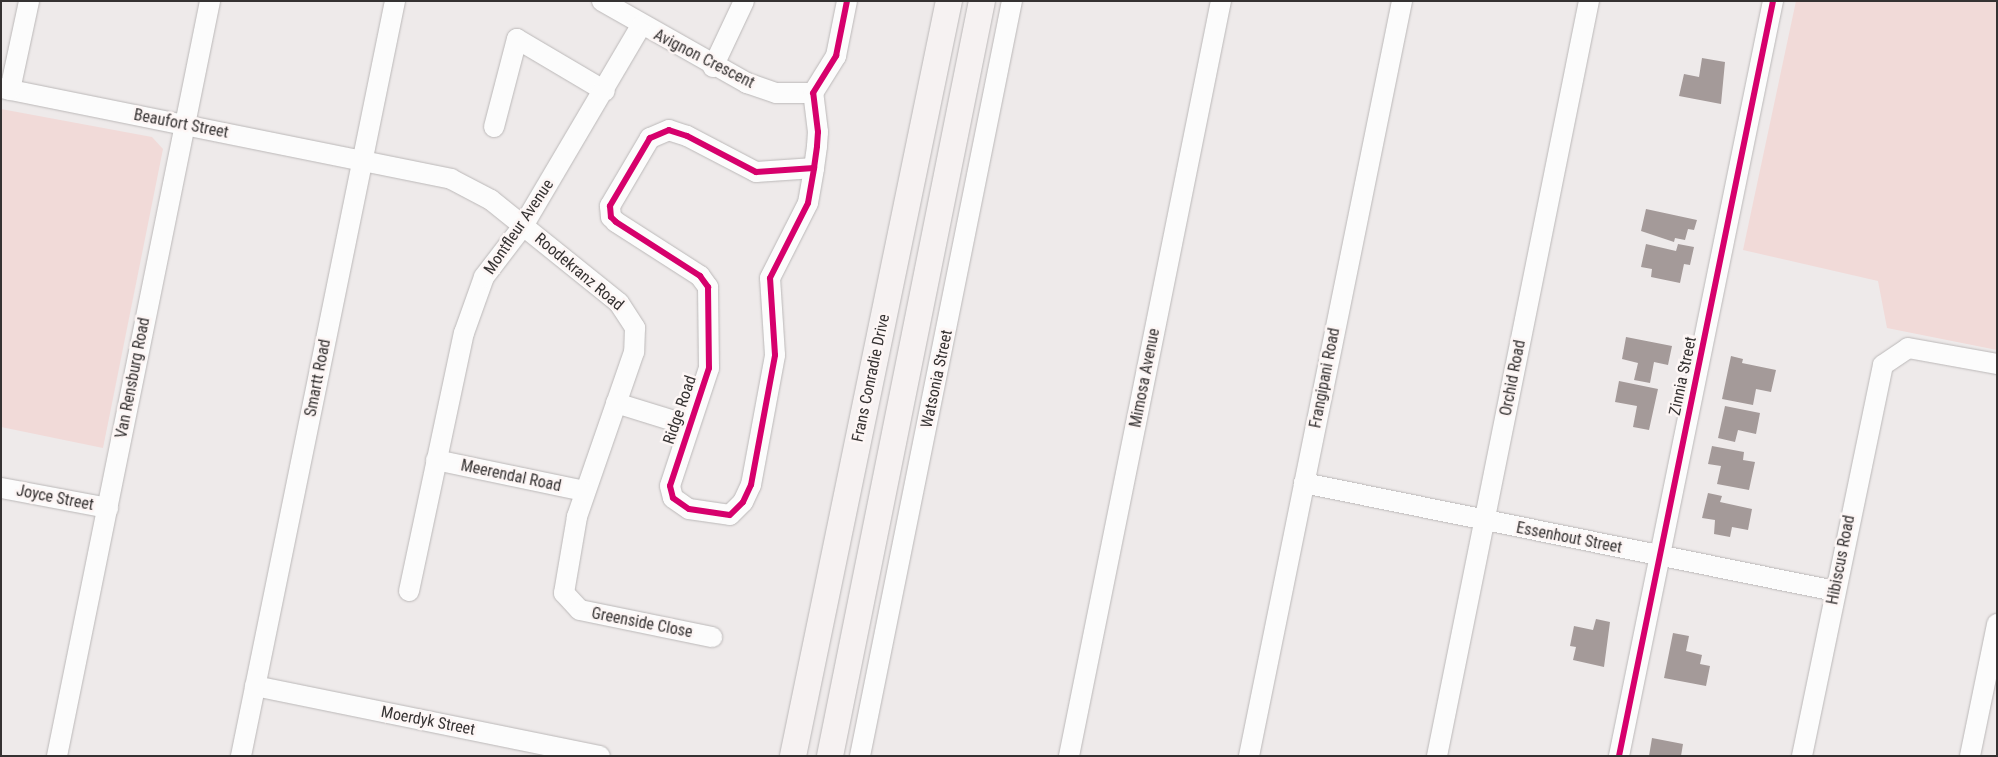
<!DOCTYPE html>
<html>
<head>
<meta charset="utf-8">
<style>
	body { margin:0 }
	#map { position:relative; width:1998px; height:757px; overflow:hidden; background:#eeeaea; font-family:"Roboto Condensed",sans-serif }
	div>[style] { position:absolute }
	.green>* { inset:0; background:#f1dad8 }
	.building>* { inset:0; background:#a49a99 }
	.roads { filter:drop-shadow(0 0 1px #bbb8b8) drop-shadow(0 0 1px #bbb8b8) }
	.minor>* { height:20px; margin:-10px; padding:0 10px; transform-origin:10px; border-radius:10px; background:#fcfcfc }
	.major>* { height:26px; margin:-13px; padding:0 13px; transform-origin:13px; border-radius:13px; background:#f6f2f2 }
	.cycleway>* { height:6px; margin:-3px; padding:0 3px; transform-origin:3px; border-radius:3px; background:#d6006c }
	span { translate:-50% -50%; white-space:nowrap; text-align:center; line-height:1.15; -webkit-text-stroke:5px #fdf6f5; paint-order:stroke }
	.street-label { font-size:16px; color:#353232 }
	.frame { position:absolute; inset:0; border:2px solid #353232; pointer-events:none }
</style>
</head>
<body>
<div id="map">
	<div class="green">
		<div style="clip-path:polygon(1796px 1px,1997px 1px,1997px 350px,1887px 328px,1878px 281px,1743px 250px)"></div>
		<div style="clip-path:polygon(1px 109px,152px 137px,163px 149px,103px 448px,1px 427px)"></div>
	</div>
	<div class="building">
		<div style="clip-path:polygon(1702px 58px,1725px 62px,1721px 104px,1679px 96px,1684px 74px,1699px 77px)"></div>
		<div style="clip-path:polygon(1646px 209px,1697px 220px,1694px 230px,1688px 229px,1685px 240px,1675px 238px,1674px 242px,1641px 231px)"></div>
		<div style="clip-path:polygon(1646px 244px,1676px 251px,1678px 244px,1694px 247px,1690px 265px,1684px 264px,1680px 283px,1651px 277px,1652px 269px,1641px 267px)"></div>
		<div style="clip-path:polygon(1626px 337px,1672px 346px,1668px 365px,1654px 362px,1650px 383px,1634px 380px,1638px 363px,1622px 359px)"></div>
		<div style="clip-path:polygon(1731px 356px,1743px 359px,1742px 363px,1776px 370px,1771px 392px,1756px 389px,1753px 405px,1722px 399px)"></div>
		<div style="clip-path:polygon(1619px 381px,1658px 389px,1649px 430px,1633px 427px,1637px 406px,1615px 402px)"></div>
		<div style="clip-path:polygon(1725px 406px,1760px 413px,1756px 434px,1738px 430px,1735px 442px,1718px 438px)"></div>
		<div style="clip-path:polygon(1712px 446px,1744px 452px,1743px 460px,1755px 462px,1749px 490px,1717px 484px,1721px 466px,1708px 464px)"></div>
		<div style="clip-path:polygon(1708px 493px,1722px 496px,1720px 502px,1752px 509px,1748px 530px,1732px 527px,1730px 537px,1714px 534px,1715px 520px,1702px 518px)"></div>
		<div style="clip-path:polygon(1596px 619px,1610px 622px,1604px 667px,1573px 660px,1576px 647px,1570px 646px,1574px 626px,1593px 630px)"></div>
		<div style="clip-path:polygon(1673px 633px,1689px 636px,1686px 651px,1702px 655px,1700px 664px,1710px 666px,1706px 686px,1664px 678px)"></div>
		<div style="clip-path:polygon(1652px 738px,1683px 744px,1681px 756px,1649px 756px)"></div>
	</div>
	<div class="roads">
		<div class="minor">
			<div style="left:602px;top:1px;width:167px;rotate:29.5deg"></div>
			<div style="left:747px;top:83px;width:31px;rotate:19deg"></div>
			<div style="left:776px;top:93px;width:37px"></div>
			<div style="left:713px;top:67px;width:73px;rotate:-64.8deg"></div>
			<div style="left:1px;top:88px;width:459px;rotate:11.4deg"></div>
			<div style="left:451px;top:179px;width:45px;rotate:27.7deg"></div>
			<div style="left:491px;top:200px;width:164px;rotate:38.8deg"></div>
			<div style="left:619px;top:303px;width:30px;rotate:57deg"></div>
			<div style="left:635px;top:328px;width:24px;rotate:92deg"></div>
			<div style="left:634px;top:352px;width:175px;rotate:109.1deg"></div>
			<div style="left:577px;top:517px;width:77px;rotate:99.7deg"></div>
			<div style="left:564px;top:593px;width:23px;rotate:47deg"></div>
			<div style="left:580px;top:610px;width:135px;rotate:11.6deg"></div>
			<div style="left:10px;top:90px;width:91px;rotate:-77.9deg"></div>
			<div style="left:494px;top:127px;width:91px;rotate:-75.4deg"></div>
			<div style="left:517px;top:39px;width:102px;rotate:30.6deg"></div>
			<div style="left:814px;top:168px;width:58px;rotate:176.1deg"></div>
			<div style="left:756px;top:172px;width:78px;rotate:-152.4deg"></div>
			<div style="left:687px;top:136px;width:19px;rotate:-162deg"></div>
			<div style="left:669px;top:130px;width:21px;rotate:157deg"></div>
			<div style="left:650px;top:138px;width:79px;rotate:120.5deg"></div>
			<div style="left:610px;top:206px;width:11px;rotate:85deg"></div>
			<div style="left:611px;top:217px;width:7px;rotate:45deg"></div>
			<div style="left:616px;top:222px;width:100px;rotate:32.7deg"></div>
			<div style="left:700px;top:276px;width:14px;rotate:54deg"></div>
			<div style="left:708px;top:287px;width:81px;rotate:89.3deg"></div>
			<div style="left:709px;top:368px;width:124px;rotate:108.3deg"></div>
			<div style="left:670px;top:486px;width:12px;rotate:76deg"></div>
			<div style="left:673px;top:498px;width:19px;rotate:35deg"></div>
			<div style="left:689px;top:509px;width:41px;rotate:8.3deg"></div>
			<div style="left:730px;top:515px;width:18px;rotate:-45deg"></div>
			<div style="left:743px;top:502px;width:19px;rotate:-65deg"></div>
			<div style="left:751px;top:485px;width:132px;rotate:-79.5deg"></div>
			<div style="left:775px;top:355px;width:77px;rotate:-93.7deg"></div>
			<div style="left:770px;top:278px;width:84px;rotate:-63.1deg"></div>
			<div style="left:808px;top:203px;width:36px;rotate:-80deg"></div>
			<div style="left:814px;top:168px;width:22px;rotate:-82deg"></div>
			<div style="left:817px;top:146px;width:14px;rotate:-86deg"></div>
			<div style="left:818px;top:132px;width:39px;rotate:-97deg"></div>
			<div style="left:813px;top:93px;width:44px;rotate:-58.1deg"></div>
			<div style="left:836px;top:56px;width:56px;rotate:-78.7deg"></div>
			<div style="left:616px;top:403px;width:74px;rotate:17.2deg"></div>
			<div style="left:436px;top:460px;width:152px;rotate:11.8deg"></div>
			<div style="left:1304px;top:483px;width:542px;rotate:11.5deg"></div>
			<div style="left:1px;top:488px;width:109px;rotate:10.6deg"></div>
			<div style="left:409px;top:591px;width:264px;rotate:-78deg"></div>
			<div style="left:464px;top:333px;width:59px;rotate:-70.3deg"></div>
			<div style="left:484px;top:277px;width:64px;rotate:-52.6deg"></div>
			<div style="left:523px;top:226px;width:232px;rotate:-59.5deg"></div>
			<div style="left:255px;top:686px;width:352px;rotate:11.5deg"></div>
			<div style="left:57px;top:756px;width:770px;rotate:-78.54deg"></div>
			<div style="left:241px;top:756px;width:771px;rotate:-78.47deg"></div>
			<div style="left:860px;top:756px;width:770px;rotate:-78.62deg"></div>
			<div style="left:1069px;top:756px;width:770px;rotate:-78.62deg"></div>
			<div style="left:1249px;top:756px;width:770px;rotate:-78.54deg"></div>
			<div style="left:1437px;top:756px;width:770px;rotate:-78.62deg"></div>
			<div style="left:1619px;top:756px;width:771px;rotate:-78.47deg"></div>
			<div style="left:1802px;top:756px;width:399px;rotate:-78.3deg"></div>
			<div style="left:1883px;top:365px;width:30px;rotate:-34deg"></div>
			<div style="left:1908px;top:348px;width:90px;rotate:10.2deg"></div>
			<div style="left:1970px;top:756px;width:135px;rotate:-78.4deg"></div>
		</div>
		<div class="major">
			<div style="left:793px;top:756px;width:771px;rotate:-78.33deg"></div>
			<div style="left:830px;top:756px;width:770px;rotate:-78.62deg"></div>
		</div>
	</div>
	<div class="cycleway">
		<div style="left:814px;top:168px;width:58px;rotate:176.1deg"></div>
		<div style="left:756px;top:172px;width:78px;rotate:-152.4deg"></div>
		<div style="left:687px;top:136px;width:19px;rotate:-162deg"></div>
		<div style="left:669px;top:130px;width:21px;rotate:157deg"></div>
		<div style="left:650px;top:138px;width:79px;rotate:120.5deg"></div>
		<div style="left:610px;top:206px;width:11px;rotate:85deg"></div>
		<div style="left:611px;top:217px;width:7px;rotate:45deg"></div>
		<div style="left:616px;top:222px;width:100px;rotate:32.7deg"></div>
		<div style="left:700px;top:276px;width:14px;rotate:54deg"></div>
		<div style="left:708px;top:287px;width:81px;rotate:89.3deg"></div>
		<div style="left:709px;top:368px;width:124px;rotate:108.3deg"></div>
		<div style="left:670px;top:486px;width:12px;rotate:76deg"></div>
		<div style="left:673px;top:498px;width:19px;rotate:35deg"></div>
		<div style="left:689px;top:509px;width:41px;rotate:8.3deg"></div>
		<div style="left:730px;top:515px;width:18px;rotate:-45deg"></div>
		<div style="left:743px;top:502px;width:19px;rotate:-65deg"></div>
		<div style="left:751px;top:485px;width:132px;rotate:-79.5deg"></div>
		<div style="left:775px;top:355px;width:77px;rotate:-93.7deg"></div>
		<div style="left:770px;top:278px;width:84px;rotate:-63.1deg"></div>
		<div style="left:808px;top:203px;width:36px;rotate:-80deg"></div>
		<div style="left:814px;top:168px;width:22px;rotate:-82deg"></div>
		<div style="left:817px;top:146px;width:14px;rotate:-86deg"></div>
		<div style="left:818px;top:132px;width:39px;rotate:-97deg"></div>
		<div style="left:813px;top:93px;width:44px;rotate:-58.1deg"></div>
		<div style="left:836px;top:56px;width:56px;rotate:-78.7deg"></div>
		<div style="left:1619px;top:756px;width:771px;rotate:-78.47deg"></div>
	</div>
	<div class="street-label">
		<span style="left:704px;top:59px;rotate:27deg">Avignon Crescent</span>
		<span style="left:181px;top:124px;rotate:11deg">Beaufort Street</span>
		<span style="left:519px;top:227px;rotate:-56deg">Montfleur Avenue</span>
		<span style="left:579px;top:272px;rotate:40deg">Roodekranz Road</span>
		<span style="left:1683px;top:376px;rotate:-78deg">Zinnia Street</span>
		<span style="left:133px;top:378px;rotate:-79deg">Van Rensburg Road</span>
		<span style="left:318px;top:378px;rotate:-79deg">Smartt Road</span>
		<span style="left:871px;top:378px;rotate:-78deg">Frans Conradie Drive</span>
		<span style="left:1145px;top:378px;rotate:-79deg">Mimosa Avenue</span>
		<span style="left:1325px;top:378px;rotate:-79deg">Frangipani Road</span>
		<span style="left:1513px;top:378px;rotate:-79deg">Orchid Road</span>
		<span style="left:937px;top:379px;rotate:-78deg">Watsonia Street</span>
		<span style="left:680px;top:410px;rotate:-71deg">Ridge Road</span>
		<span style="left:511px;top:476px;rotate:12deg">Meerendal Road</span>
		<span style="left:55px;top:498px;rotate:11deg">Joyce Street</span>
		<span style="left:1569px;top:538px;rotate:11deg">Essenhout Street</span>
		<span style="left:1841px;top:560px;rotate:-79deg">Hibiscus Road</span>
		<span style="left:642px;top:623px;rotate:11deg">Greenside Close</span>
		<span style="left:428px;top:721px;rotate:11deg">Moerdyk Street</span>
	</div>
	<div class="frame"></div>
</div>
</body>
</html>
